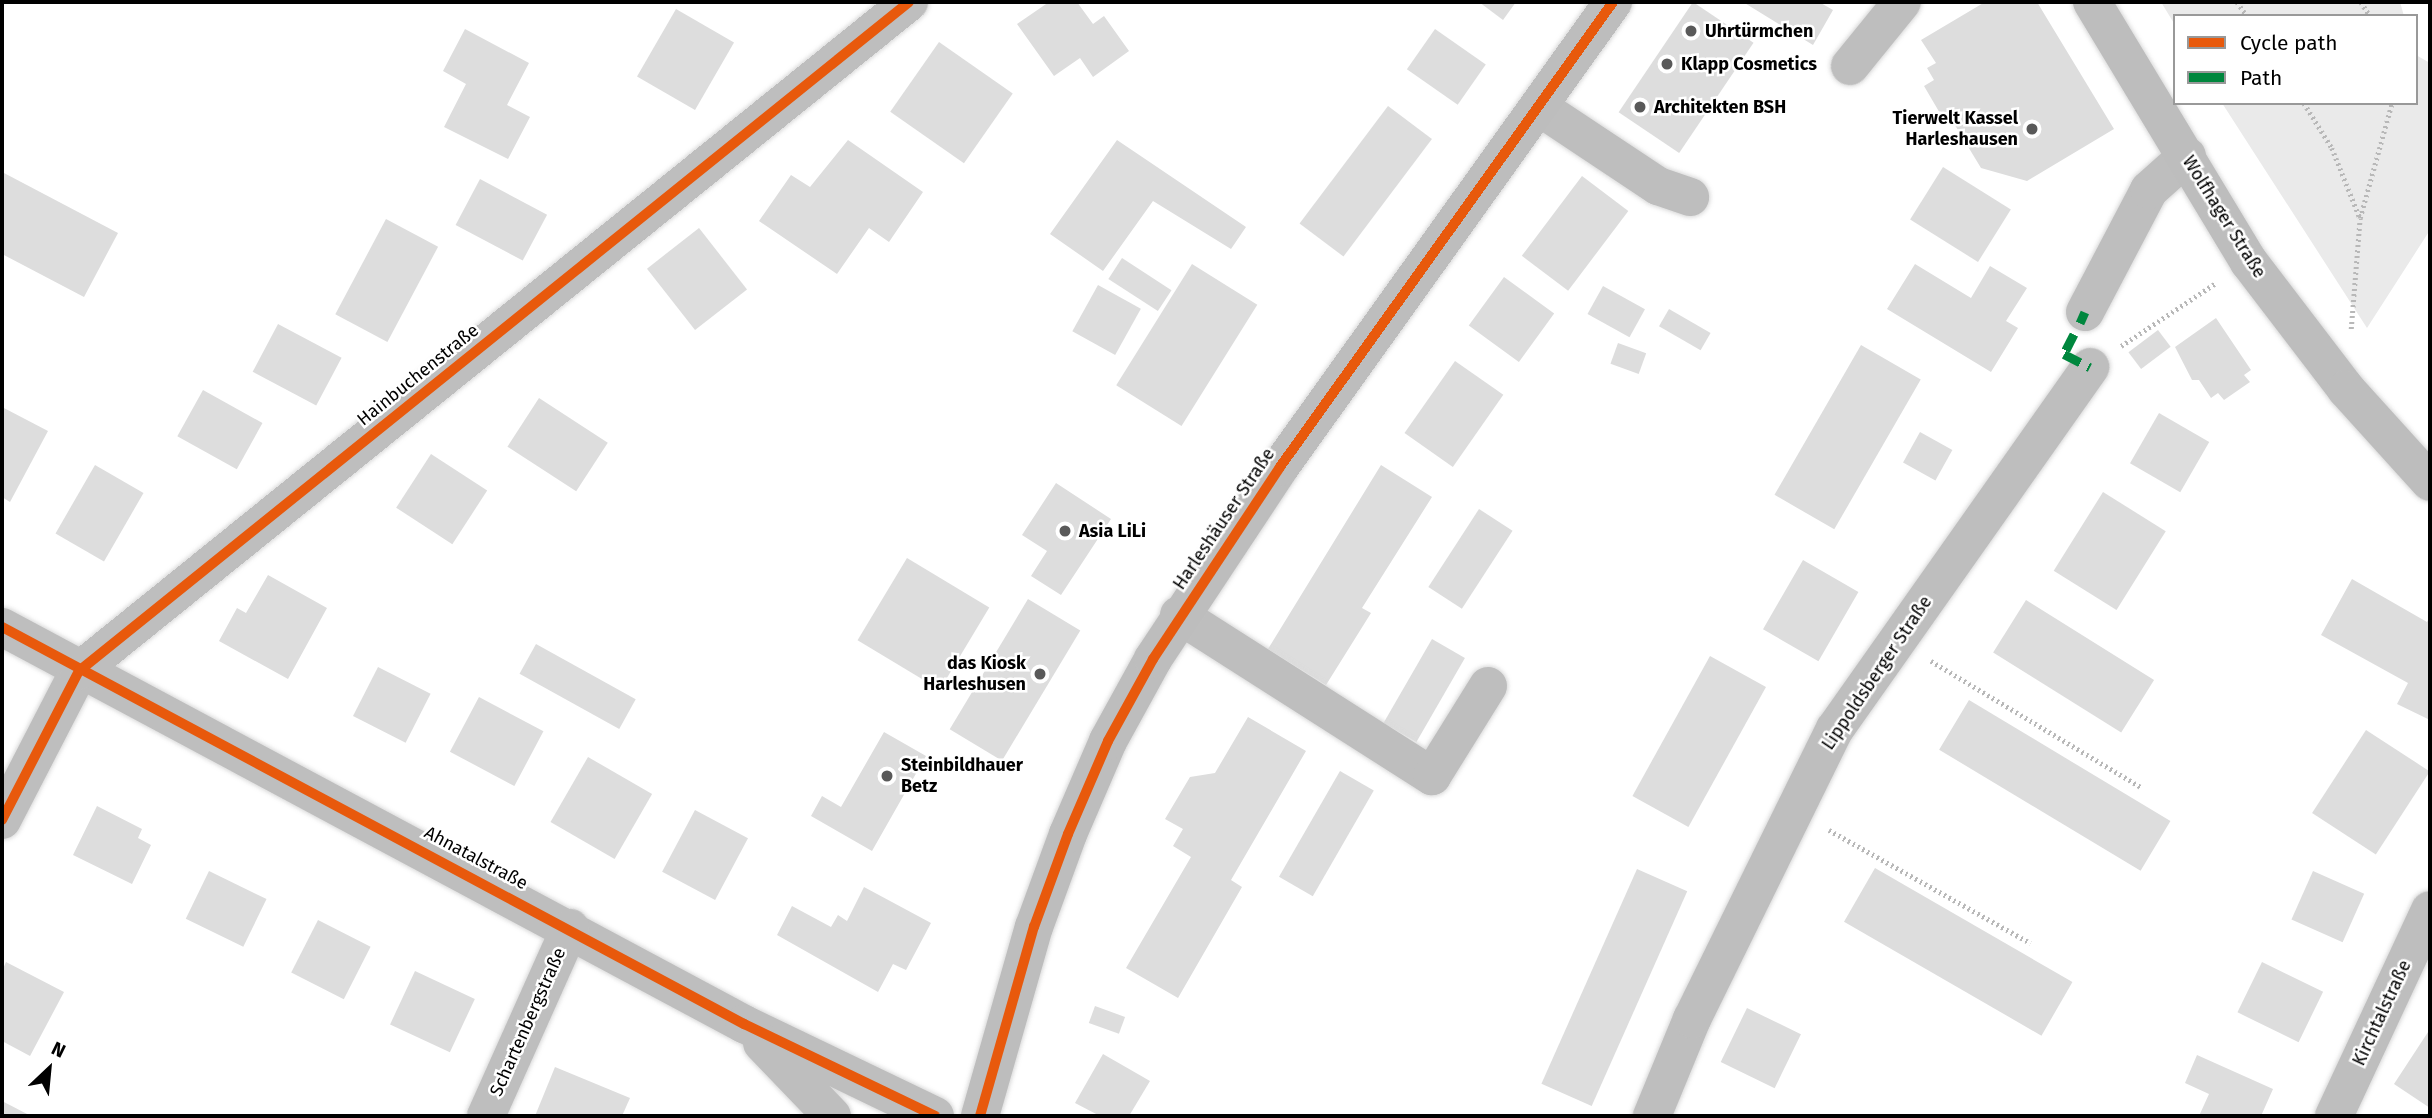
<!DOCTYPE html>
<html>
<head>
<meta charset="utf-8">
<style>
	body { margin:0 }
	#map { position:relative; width:2432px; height:1118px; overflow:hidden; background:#fff; font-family:"Fira Sans",sans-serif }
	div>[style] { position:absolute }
	.green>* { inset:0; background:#eaeaea }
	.building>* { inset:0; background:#ddd; transform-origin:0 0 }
	.path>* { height:4.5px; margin-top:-2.25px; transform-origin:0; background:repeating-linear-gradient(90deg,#b8b8b8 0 2px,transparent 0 5.5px) }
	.roads { filter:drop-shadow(0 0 2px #dbdbdb) drop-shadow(0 0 2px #dbdbdb) }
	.minor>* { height:38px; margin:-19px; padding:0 19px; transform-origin:19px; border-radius:19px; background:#bebebe }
	.major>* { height:38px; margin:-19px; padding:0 19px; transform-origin:19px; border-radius:19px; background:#bdbdbd }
	.quiet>* { height:9px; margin-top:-4.5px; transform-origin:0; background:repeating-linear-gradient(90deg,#00873e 0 18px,transparent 0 27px) }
	.cycleway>* { height:10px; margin:-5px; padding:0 5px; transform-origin:5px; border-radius:5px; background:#e8590c }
	.dots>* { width:19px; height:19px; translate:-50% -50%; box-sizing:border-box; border:4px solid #fff; border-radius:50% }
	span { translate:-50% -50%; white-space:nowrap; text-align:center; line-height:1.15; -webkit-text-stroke:5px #fff; paint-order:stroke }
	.poi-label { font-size:18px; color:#000; font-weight:700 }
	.left { translate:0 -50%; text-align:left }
	.right { translate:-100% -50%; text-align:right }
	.street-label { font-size:18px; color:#000 }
	.frame { position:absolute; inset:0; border:4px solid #000; pointer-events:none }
	.legend { position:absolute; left:2173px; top:14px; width:245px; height:91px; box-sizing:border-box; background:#fff; border:2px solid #999; margin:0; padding:9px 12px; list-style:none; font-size:21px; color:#000 }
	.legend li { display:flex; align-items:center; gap:14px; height:35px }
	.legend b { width:35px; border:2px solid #999 }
	.north { position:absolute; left:14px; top:1034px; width:70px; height:70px; -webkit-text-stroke:5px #fff; paint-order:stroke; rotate:26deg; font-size:19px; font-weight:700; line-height:28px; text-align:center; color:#000 }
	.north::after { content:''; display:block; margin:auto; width:24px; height:32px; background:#000; clip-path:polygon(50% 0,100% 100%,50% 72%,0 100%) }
</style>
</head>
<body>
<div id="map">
	<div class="green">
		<div style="clip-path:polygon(2161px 2px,2400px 2px,2404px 16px,2175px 16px,2175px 25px)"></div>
		<div style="clip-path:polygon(2416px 55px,2430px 63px,2430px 230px,2367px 328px,2222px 103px,2416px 103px)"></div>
	</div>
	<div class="building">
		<div style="clip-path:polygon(1049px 2px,1077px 2px,1093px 24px,1104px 16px,1129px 51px,1093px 77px,1080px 58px,1054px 76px,1017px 24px)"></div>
		<div style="clip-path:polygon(1479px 2px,1516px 2px,1503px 20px)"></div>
		<div style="left:1693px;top:2px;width:73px;height:133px;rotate:34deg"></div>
		<div style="clip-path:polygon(1743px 2px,1819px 2px,1833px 10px,1813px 45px)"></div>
		<div style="clip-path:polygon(1985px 2px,2037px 2px,2114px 129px,2027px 181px,1981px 168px,1947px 112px,1941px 115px,1924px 86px,1934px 80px,1927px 68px,1936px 63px,1921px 40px)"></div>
		<div style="left:676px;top:9px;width:67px;height:78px;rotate:30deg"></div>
		<div style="clip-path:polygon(465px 29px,529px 63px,507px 105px,530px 117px,508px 159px,444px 127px,466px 84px,443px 71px)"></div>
		<div style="left:1435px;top:29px;width:62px;height:49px;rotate:35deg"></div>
		<div style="left:939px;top:42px;width:90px;height:85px;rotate:35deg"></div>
		<div style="left:1388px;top:106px;width:55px;height:147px;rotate:37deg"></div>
		<div style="clip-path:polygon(848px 140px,923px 192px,889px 242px,869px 228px,837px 274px,759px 221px,791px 175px,810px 187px)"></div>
		<div style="clip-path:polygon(1117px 140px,1246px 227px,1231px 249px,1153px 201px,1103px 271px,1050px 234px)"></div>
		<div style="left:1943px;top:167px;width:80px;height:62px;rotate:32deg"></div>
		<div style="clip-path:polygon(4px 173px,118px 233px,84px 297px,2px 254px)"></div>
		<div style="left:1582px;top:176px;width:58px;height:100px;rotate:37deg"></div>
		<div style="left:480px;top:179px;width:76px;height:52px;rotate:28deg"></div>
		<div style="left:386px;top:219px;width:59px;height:108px;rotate:28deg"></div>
		<div style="left:699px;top:228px;width:78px;height:66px;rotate:52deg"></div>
		<div style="left:1122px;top:258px;width:59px;height:25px;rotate:33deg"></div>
		<div style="left:1192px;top:264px;width:77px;height:143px;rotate:32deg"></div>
		<div style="clip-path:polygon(1915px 264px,1971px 298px,1990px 266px,2027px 288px,2006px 321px,2018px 328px,1991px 372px,1887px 309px)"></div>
		<div style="left:1504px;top:277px;width:62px;height:60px;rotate:36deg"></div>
		<div style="left:1098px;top:285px;width:49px;height:53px;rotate:29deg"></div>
		<div style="left:1603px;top:286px;width:48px;height:32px;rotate:29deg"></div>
		<div style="left:1669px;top:309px;width:48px;height:20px;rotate:30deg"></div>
		<div style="clip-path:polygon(2216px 318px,2251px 370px,2244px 375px,2250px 382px,2224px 400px,2218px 393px,2211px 398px,2199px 380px,2192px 380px,2175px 347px)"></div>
		<div style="left:278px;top:324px;width:72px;height:54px;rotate:28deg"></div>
		<div style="left:2158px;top:330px;width:21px;height:37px;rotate:53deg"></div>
		<div style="left:1618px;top:343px;width:30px;height:22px;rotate:20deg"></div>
		<div style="left:1861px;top:345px;width:69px;height:173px;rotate:30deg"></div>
		<div style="left:1455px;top:361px;width:59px;height:88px;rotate:35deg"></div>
		<div style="left:203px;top:390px;width:68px;height:53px;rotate:29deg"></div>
		<div style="left:539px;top:398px;width:82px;height:58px;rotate:33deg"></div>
		<div style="clip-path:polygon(2px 407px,48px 431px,10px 502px,2px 497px)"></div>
		<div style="left:2159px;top:413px;width:58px;height:58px;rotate:30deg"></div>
		<div style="left:1920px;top:432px;width:37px;height:35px;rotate:29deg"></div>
		<div style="left:431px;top:454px;width:67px;height:64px;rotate:33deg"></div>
		<div style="left:95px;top:465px;width:56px;height:79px;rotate:30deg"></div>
		<div style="clip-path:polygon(1381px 465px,1432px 497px,1362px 608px,1371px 613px,1326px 685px,1268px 649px)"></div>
		<div style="clip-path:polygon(1056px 483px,1111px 519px,1061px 595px,1031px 576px,1047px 551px,1022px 535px)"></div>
		<div style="left:2103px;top:492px;width:74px;height:93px;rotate:32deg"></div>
		<div style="left:1479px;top:509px;width:40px;height:93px;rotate:33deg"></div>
		<div style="left:907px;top:558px;width:96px;height:96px;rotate:31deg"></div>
		<div style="left:1803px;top:560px;width:64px;height:80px;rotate:30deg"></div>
		<div style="clip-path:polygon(268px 575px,327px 608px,288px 679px,219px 641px,237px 608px,246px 613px)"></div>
		<div style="clip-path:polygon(2352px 579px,2427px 622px,2430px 616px,2430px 720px,2397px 704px,2408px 683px,2321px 635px)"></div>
		<div style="left:1028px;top:599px;width:61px;height:152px;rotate:31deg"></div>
		<div style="left:2026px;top:600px;width:151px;height:62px;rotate:32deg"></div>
		<div style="left:1432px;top:639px;width:38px;height:97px;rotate:30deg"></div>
		<div style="left:536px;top:644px;width:114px;height:34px;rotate:29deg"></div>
		<div style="left:1710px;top:656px;width:64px;height:160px;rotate:29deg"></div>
		<div style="left:378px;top:667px;width:59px;height:55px;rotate:27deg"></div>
		<div style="left:479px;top:697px;width:73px;height:62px;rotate:28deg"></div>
		<div style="left:1969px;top:700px;width:235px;height:58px;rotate:31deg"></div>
		<div style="clip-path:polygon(1248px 717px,1306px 751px,1231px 880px,1242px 887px,1178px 998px,1126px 968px,1191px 857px,1173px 846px,1183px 829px,1165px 819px,1190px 777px,1215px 773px)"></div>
		<div style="left:2366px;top:730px;width:76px;height:99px;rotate:33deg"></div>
		<div style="clip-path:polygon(884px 732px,926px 756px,872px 851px,811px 816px,822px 796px,841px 807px)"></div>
		<div style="left:588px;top:757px;width:74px;height:75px;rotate:30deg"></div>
		<div style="left:1340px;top:771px;width:39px;height:122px;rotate:30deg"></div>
		<div style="clip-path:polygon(97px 806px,142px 829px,138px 838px,151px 845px,132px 884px,73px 855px)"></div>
		<div style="left:695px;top:810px;width:60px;height:70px;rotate:28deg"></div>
		<div style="left:1875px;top:868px;width:228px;height:62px;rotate:30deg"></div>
		<div style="left:1637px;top:869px;width:55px;height:235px;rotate:24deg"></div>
		<div style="left:209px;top:871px;width:64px;height:53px;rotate:26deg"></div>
		<div style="left:2313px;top:871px;width:56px;height:53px;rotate:24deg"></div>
		<div style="clip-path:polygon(864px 887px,931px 923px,906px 970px,893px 964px,878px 992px,777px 935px,792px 906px,831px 927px,838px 915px,847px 921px)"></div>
		<div style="left:318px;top:920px;width:59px;height:59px;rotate:27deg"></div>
		<div style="clip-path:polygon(6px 962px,64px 992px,30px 1056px,2px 1041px,2px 971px)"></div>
		<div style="left:2262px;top:962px;width:68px;height:56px;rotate:26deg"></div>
		<div style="left:415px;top:971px;width:66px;height:59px;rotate:25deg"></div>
		<div style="left:1095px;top:1006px;width:32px;height:18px;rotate:20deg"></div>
		<div style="left:1747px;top:1008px;width:60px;height:60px;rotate:26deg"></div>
		<div style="clip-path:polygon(2430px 1029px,2430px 1108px,2394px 1084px)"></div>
		<div style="clip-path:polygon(1103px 1054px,1150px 1081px,1129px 1116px,1100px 1116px,1075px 1103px)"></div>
		<div style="clip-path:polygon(2197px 1055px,2273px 1089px,2261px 1116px,2199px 1116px,2209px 1094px,2185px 1083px)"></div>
		<div style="clip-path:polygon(555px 1067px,630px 1098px,622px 1116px,535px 1116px)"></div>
		<div style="clip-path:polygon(2px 1101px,31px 1116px,2px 1116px)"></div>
	</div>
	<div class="path">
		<div style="left:2237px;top:2px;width:17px;rotate:54deg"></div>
		<div style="left:2361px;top:2px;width:17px;rotate:57deg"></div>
		<div style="left:2304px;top:103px;width:53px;rotate:58.1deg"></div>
		<div style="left:2332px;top:148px;width:75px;rotate:68.2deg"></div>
		<div style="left:2351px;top:329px;width:111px;rotate:-85.4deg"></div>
		<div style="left:2360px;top:218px;width:119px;rotate:-74.5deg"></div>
		<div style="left:2121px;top:346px;width:114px;rotate:-33.6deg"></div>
		<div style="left:1931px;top:661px;width:246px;rotate:31deg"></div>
		<div style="left:1829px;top:830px;width:231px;rotate:29.3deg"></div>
	</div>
	<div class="roads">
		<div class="minor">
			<div style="left:1850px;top:66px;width:82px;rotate:-50.9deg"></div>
			<div style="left:1539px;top:107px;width:143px;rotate:33.6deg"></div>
			<div style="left:1658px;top:186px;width:34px;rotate:19deg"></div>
			<div style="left:2085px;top:312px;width:138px;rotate:-62.3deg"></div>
			<div style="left:2149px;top:190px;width:51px;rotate:-41.8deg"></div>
			<div style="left:1179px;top:615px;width:300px;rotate:32.5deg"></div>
			<div style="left:1432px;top:776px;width:106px;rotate:-58.1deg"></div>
			<div style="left:2px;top:627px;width:842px;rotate:28.15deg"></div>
			<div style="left:744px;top:1024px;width:212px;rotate:25.7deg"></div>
			<div style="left:2px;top:820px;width:168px;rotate:-62.7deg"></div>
			<div style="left:79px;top:671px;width:1066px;rotate:-38.87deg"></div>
			<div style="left:762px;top:1043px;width:101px;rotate:46.2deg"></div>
			<div style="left:486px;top:1116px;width:206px;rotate:-65.9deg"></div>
			<div style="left:1652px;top:1116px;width:105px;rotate:-67.6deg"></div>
			<div style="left:1692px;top:1019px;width:323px;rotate:-63.8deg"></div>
			<div style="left:1835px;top:729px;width:443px;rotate:-54.8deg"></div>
			<div style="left:2334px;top:1116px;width:227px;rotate:-65deg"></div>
		</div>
		<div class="major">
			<div style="left:2092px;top:2px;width:304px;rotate:58.9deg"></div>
			<div style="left:2249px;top:262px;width:160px;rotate:52.6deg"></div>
			<div style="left:2346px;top:389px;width:125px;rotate:47.9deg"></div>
			<div style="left:980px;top:1116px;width:197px;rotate:-74.1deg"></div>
			<div style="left:1034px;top:927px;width:99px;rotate:-69.9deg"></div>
			<div style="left:1068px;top:834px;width:101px;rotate:-66.7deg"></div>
			<div style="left:1108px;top:741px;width:94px;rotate:-61.2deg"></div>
			<div style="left:1153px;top:659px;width:230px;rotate:-56.5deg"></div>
			<div style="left:1280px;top:467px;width:572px;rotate:-54.39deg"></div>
		</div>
	</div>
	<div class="quiet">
		<div style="left:2080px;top:323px;width:12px;rotate:-66deg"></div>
		<div style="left:2074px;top:334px;width:22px;rotate:117deg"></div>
		<div style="left:2064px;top:354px;width:29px;rotate:27deg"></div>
	</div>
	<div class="cycleway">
		<div style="left:2px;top:627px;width:842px;rotate:28.15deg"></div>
		<div style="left:744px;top:1024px;width:212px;rotate:25.7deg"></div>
		<div style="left:2px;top:820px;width:168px;rotate:-62.7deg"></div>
		<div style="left:79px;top:671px;width:1066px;rotate:-38.87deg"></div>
		<div style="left:980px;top:1116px;width:197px;rotate:-74.1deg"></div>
		<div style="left:1034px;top:927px;width:99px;rotate:-69.9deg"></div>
		<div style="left:1068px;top:834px;width:101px;rotate:-66.7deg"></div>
		<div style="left:1108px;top:741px;width:94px;rotate:-61.2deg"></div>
		<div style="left:1153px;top:659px;width:230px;rotate:-56.5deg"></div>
		<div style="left:1280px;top:467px;width:572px;rotate:-54.39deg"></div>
	</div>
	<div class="dots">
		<div style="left:1691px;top:31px;background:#595959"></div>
		<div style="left:1667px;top:64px;background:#595959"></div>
		<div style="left:1640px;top:107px;background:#595959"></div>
		<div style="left:2032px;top:129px;background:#595959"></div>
		<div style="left:1065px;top:531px;background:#595959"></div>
		<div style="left:1040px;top:674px;background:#595959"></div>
		<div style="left:887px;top:776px;background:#595959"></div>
	</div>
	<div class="poi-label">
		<span class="left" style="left:1705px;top:31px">Uhrtürmchen</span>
		<span class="left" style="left:1681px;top:64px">Klapp Cosmetics</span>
		<span class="left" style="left:1654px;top:107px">Architekten BSH</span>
		<span class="right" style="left:2018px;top:129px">Tierwelt Kassel<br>Harleshausen</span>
		<span class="left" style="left:1079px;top:531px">Asia LiLi</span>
		<span class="right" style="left:1026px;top:674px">das Kiosk<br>Harleshusen</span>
		<span class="left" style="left:901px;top:776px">Steinbildhauer<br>Betz</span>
	</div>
	<div class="street-label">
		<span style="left:2224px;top:217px;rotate:58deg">Wolfhager Straße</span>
		<span style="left:418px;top:375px;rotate:-39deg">Hainbuchenstraße</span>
		<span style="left:1224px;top:519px;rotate:-56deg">Harleshäuser Straße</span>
		<span style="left:1877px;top:673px;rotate:-56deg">Lippoldsberger Straße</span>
		<span style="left:476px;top:858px;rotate:28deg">Ahnatalstraße</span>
		<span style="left:2382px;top:1013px;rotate:-65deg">Kirchtalstraße</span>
		<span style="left:528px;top:1022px;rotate:-66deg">Schartenbergstraße</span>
	</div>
	<div class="frame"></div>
	<ul class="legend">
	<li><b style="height:9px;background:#e8590c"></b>Cycle path</li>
	<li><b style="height:9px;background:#00873e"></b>Path</li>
	</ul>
	<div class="north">N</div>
</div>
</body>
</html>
